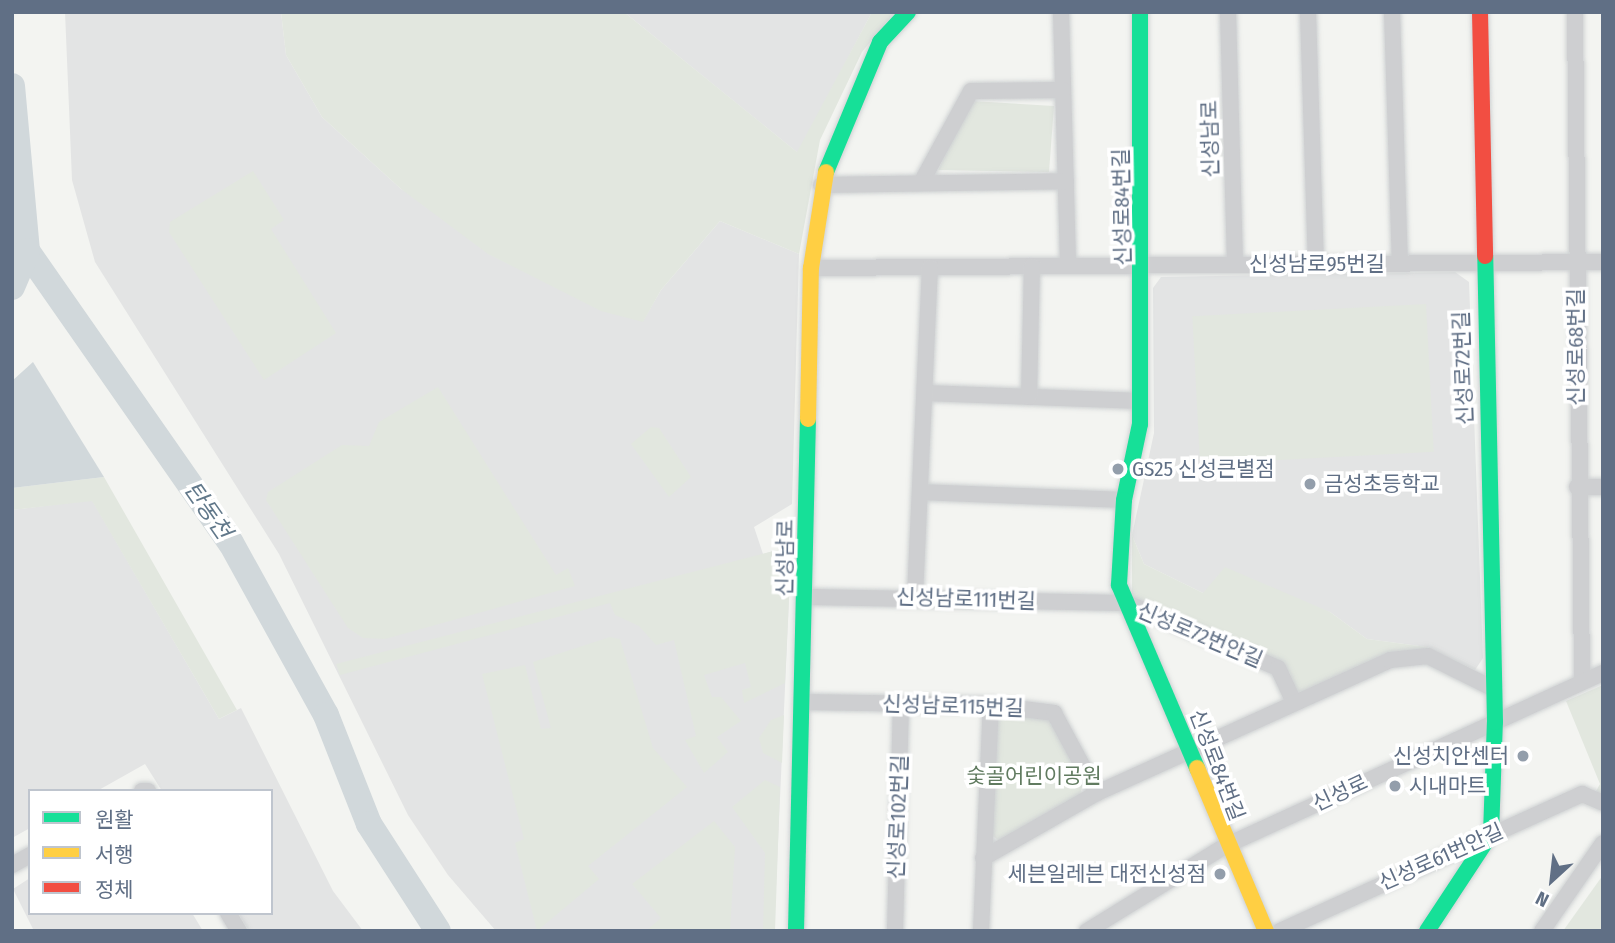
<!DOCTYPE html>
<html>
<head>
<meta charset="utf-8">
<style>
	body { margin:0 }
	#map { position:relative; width:1615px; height:943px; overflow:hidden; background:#f3f4f1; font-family:"Fira Sans Condensed","Noto Sans KR",sans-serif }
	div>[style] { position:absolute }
	.built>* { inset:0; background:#e3e4e4 }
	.green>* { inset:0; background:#e2e7df; transform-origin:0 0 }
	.water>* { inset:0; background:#d1d8db }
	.river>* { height:26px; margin:-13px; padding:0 13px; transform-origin:13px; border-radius:13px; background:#d1d8db }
	.roads { filter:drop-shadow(0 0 2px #cfd2d3) drop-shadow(0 0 2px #cfd2d3) }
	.street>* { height:16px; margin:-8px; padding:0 8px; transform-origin:8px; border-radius:8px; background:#cecfd1 }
	.fast>* { height:16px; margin:-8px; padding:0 8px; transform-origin:8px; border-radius:8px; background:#16e098 }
	.slow>* { height:16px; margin:-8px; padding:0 8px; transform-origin:8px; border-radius:8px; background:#ffcf43 }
	.jam>* { height:16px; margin:-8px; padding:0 8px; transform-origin:8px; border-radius:8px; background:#f24e42 }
	.dots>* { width:19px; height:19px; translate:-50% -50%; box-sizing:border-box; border:4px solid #fff; border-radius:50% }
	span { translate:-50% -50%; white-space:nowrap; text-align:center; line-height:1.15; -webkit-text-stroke:7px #fff; paint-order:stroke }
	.street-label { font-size:21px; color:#606f85 }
	.poi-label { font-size:21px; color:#606f85 }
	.left { translate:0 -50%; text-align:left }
	.right { translate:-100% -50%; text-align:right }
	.park-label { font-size:21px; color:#617b60 }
	.water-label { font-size:23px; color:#61788a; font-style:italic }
	.frame { position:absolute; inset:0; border:14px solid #606f85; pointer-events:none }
	.legend { position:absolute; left:28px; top:789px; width:245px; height:126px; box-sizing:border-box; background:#fff; border:2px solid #bfc5ce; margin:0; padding:9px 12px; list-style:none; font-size:21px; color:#606f85 }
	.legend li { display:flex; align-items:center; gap:14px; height:35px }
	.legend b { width:35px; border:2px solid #bfc5ce }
	.north { position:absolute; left:1517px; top:845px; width:70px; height:70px; -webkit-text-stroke:5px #fff; paint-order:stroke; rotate:207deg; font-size:19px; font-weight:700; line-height:28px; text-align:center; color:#606f85 }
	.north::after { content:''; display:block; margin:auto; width:24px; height:32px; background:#606f85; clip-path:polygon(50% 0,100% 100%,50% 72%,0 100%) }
</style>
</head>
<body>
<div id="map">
	<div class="built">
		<div style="clip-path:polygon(65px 12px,281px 12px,286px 55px,322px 117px,401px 189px,643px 321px,661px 290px,720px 221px,799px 254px,792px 504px,754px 527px,763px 554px,781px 549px,791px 555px,774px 931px,496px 931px,448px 875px,408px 815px,279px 554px,95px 262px,72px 180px)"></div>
		<div style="clip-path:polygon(624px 12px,872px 12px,798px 153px)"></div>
		<div style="clip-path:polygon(1455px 272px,1469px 282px,1483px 658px,1475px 670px,1427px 647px,1367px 639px,1330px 612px,1203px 593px,1144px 564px,1132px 535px,1154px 433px,1153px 288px,1161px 277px)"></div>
		<div style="clip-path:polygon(92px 500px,219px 719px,241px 708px,333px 891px,363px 931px,249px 931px,238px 913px,271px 913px,271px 791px,162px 791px,145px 764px,97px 791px,30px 791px,30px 828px,12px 838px,12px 510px)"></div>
		<div style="clip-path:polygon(30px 878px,30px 913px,192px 913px,203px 931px,34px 931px,13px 889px)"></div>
	</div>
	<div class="green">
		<div style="clip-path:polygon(281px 12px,624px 12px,797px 152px,872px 12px,895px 12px,862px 52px,820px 140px,799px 254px,720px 221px,661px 290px,643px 322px,601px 311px,488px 254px,401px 189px,322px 117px,286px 55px)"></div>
		<div style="clip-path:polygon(971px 101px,1054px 106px,1049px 172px,938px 170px)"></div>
		<div style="clip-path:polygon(253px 171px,284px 220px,271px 229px,336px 333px,264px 380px,169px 232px,170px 222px)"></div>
		<div style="left:1426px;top:304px;width:148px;height:234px;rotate:87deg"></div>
		<div style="clip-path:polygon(438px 387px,556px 575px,568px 568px,575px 586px,385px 639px,363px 638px,348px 628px,266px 500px,268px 492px,342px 445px,369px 446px,379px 422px)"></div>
		<div style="clip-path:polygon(651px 427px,659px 428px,691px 477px,669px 497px,631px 444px)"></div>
		<div style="clip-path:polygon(104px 477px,237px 710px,219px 719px,92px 501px,12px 510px,12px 488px)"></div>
		<div style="clip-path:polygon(1132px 535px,1144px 564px,1203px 593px,1225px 567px,1330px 612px,1367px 639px,1427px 647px,1459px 667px,1426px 653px,1302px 693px,1293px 689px,1280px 664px,1132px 598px)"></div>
		<div style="clip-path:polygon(781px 549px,791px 555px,785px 683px,744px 703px,742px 690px,751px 687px,745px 663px,704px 675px,712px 697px,721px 697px,741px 721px,717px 737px,728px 752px,704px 773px,685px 740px,696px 736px,674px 640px,656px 645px,639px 626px,615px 615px,610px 603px,340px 675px,336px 664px)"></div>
		<div style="clip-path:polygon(610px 637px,620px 639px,653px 748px,687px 787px,588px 866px,599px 879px,537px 931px,515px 843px,524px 839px,482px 674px,525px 665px,541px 729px,551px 728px,533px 662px)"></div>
		<div style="clip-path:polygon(1603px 685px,1603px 798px,1595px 793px,1600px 784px,1566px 701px)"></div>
		<div style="clip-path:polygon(1004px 713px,1051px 719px,1083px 781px,1080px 796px,1001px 842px,990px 834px,995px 720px)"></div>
		<div style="clip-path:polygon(784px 715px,782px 763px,763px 753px,759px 738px,771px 720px)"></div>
		<div style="clip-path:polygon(765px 780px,780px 787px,775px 931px,763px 931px,765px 853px,732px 807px)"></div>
		<div style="clip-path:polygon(714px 821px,735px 847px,730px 931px,646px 931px,661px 918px,632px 884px)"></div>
		<div style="clip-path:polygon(1603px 875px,1603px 931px,1563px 931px)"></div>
	</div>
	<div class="water">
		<div style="clip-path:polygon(33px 362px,104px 477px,12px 488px,12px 381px)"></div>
	</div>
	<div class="river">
		<div style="left:12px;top:86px;width:166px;rotate:84.8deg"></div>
		<div style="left:27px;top:251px;width:356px;rotate:55.1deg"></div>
		<div style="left:231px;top:543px;width:196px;rotate:61.1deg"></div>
		<div style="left:326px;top:715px;width:117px;rotate:68.5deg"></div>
		<div style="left:369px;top:824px;width:127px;rotate:57.2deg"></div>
		<div style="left:12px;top:287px;width:39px;rotate:-67deg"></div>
	</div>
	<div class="roads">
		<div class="street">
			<div style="left:1061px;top:12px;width:254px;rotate:88.4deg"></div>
			<div style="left:1228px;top:12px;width:253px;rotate:88.4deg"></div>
			<div style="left:1308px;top:12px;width:252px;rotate:88.2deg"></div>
			<div style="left:1392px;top:12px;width:252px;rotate:88.2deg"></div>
			<div style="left:1575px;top:12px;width:669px;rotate:89.4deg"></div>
			<div style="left:922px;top:181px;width:102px;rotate:-61.4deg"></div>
			<div style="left:971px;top:91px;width:92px;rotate:-0.6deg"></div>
			<div style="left:821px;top:185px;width:245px;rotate:-0.9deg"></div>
			<div style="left:811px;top:268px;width:792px;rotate:-0.43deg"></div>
			<div style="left:926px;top:393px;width:214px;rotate:2.1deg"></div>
			<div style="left:1029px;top:397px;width:131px;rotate:-88.7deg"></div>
			<div style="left:1577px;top:487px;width:26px"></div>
			<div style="left:920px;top:492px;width:204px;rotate:2.2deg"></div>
			<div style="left:915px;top:596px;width:329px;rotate:-87.4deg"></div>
			<div style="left:806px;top:597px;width:321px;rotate:1.1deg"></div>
			<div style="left:1127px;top:603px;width:164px;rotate:23.3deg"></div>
			<div style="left:1278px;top:668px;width:38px;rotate:65deg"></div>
			<div style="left:803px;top:702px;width:188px;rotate:0.9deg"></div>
			<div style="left:991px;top:705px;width:64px;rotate:7.2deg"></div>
			<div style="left:1054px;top:713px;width:91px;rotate:61.7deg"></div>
			<div style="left:142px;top:791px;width:6px"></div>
			<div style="left:983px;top:858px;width:131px;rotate:-29.7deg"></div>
			<div style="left:1097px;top:793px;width:322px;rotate:-24.4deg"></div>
			<div style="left:1390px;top:660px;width:38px;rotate:-6deg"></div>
			<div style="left:1428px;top:656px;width:74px;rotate:26.6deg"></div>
			<div style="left:12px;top:865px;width:21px;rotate:-29deg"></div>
			<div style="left:228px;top:913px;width:21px;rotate:59deg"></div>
			<div style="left:895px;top:931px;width:227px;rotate:-88.5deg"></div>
			<div style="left:981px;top:931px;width:226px;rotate:-87.5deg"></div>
			<div style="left:1087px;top:931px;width:162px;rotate:-31.6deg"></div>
			<div style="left:1225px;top:846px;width:416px;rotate:-24.6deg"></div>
			<div style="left:1280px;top:931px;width:332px;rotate:-24.4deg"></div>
			<div style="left:1582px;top:794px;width:23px;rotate:23deg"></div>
			<div style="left:1542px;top:931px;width:107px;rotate:-55.3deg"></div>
		</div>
		<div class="fast">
			<div style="left:1140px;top:12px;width:412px;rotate:90deg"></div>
			<div style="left:1140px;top:424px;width:78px;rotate:101.9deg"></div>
			<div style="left:1124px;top:500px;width:85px;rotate:93.4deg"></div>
			<div style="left:1119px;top:585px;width:199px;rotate:66.9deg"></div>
			<div style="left:826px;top:172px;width:141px;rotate:-67.4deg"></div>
			<div style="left:880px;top:42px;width:41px;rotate:-47deg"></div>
			<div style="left:796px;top:931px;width:512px;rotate:-88.66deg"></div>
			<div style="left:1427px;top:931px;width:116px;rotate:-56.6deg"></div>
			<div style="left:1491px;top:834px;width:112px;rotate:-88deg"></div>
			<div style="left:1495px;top:722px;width:466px;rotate:-91.2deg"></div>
		</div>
		<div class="slow">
			<div style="left:808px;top:419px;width:151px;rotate:-88.9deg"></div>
			<div style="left:811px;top:268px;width:97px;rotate:-81.1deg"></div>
			<div style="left:1197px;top:768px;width:177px;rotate:67.1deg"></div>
		</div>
		<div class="jam">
			<div style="left:1480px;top:12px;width:244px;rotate:88.8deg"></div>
		</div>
	</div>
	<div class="dots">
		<div style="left:1118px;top:469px;background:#939eab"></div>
		<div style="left:1310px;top:484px;background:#939eab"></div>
		<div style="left:1523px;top:756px;background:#939eab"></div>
		<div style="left:1395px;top:786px;background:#939eab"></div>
		<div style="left:1220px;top:874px;background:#939eab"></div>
	</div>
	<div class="street-label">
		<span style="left:1210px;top:139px;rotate:-91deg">신성남로</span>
		<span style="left:1122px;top:207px;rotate:-91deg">신성로84번길</span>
		<span style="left:1317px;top:264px">신성남로95번길</span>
		<span style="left:1576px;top:347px;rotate:-90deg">신성로68번길</span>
		<span style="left:1463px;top:368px;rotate:-92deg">신성로72번길</span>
		<span style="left:785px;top:558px;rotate:-89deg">신성남로</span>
		<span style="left:966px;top:599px;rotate:2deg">신성남로111번길</span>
		<span style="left:1200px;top:635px;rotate:23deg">신성로72번안길</span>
		<span style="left:953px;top:706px;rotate:2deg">신성남로115번길</span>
		<span style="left:1217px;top:765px;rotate:69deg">신성로84번길</span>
		<span style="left:1340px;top:793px;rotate:-25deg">신성로</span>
		<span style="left:898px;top:817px;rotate:-88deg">신성로102번길</span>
		<span style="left:1441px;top:857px;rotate:-24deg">신성로61번안길</span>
	</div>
	<div class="poi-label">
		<span class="left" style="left:1132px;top:469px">GS25 신성큰별점</span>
		<span class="left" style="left:1324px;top:484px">금성초등학교</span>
		<span class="right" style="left:1509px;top:756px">신성치안센터</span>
		<span class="left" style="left:1409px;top:786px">시내마트</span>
		<span class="right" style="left:1206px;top:874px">세븐일레븐 대전신성점</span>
	</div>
	<div class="park-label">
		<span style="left:1034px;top:776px">숯골어린이공원</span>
	</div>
	<div class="water-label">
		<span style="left:208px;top:510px;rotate:55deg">탄동천</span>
	</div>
	<div class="frame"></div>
	<ul class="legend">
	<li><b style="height:9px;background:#16e098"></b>원활</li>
	<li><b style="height:9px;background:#ffcf43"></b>서행</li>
	<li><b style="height:9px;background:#f24e42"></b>정체</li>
	</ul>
	<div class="north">N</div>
</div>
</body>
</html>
